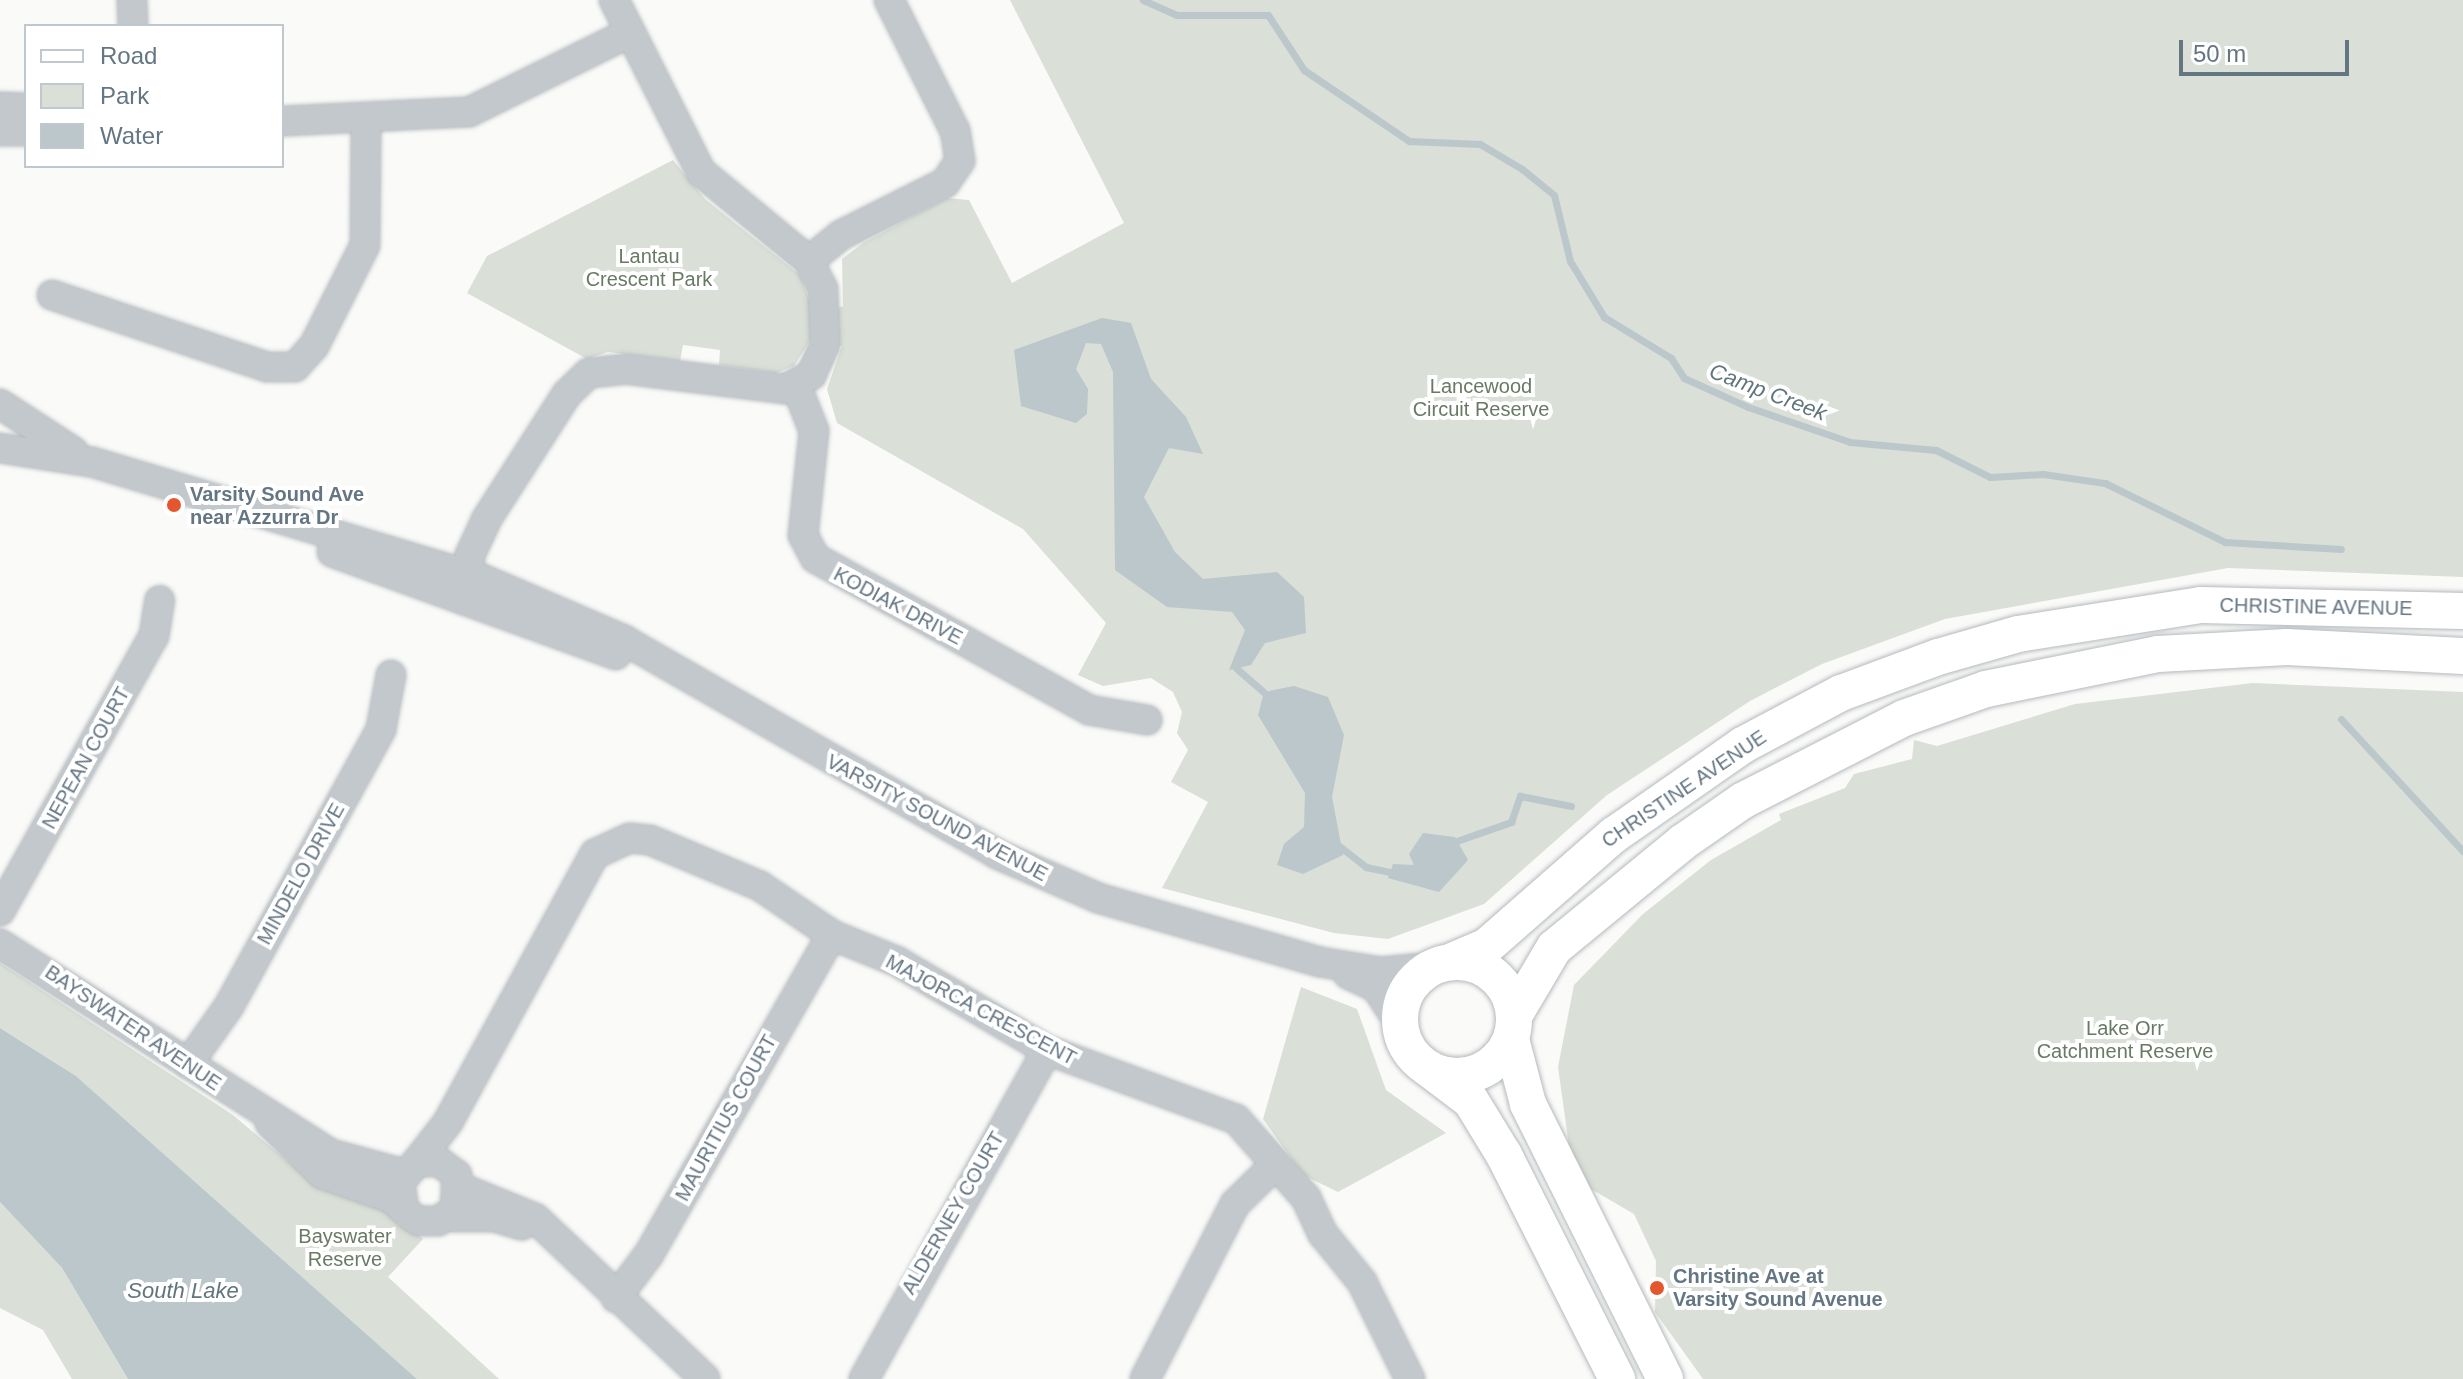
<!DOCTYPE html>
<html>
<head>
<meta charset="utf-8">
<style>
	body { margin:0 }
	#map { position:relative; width:2463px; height:1379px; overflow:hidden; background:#fafaf8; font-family:Arial,sans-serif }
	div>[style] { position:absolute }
	.green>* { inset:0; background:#dadfd7 }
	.water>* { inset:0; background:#bbc7cb }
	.stream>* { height:7px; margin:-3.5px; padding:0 3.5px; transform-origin:3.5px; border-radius:3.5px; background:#bbc7cb }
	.roads { filter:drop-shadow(0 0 2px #b5babe) drop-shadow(0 0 2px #b5babe) }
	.minor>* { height:28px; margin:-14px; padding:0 14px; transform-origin:14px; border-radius:14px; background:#c3c8cc }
	.major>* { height:36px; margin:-18px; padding:0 18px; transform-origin:18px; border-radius:18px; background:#fff }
	.major>.ring { margin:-18px; padding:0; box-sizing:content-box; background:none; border:36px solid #fff; border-radius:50% }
	.dots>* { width:22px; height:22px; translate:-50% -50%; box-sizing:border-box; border:4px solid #fff; border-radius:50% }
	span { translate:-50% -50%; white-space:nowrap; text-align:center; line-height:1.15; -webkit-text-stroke:8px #fff; paint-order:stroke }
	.park-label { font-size:20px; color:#687a64 }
	.poi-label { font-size:20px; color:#657683; font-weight:700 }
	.left { translate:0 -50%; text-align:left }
	.street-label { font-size:20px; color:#657683 }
	.water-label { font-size:22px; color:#60757c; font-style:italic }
	.legend { position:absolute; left:24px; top:24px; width:260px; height:144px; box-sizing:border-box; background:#fff; border:2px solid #c1c8cd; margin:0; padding:10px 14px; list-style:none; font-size:24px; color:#657683 }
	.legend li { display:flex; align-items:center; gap:16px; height:40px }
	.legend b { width:40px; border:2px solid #c1c8cd }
	.scale { position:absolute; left:2179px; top:40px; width:170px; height:36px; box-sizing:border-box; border:4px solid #657683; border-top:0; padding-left:10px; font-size:24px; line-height:28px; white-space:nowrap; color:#657683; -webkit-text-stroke:6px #fff; paint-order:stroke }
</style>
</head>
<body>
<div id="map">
	<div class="green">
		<div style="clip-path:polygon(1010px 0,2463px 0,2463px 577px,2228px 568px,1945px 619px,1822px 664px,1750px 701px,1607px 795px,1484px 904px,1388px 939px,1334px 933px,1162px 888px,1208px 802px,1171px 782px,1188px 750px,1177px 733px,1182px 712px,1173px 692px,1151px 678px,1103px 686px,1078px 675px,1106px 623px,1023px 529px,837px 423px,827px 389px,842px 346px,833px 346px,835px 309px,843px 306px,842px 259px,863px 243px,947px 198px,969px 200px,1012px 283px,1124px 223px)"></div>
		<div style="clip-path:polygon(673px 160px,705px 199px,800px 275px,812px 307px,811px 339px,794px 366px,776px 373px,719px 365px,720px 350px,683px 345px,680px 361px,608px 352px,587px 359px,467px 293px,487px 256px)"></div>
		<div style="clip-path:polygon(2253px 683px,2463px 692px,2463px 1379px,1703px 1379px,1655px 1312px,1656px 1261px,1634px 1214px,1591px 1189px,1569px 1146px,1558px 1067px,1574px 985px,1643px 914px,1711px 860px,1781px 820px,1779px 814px,1845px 788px,1854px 774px,1912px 759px,1914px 740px,1937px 746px,2075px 704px)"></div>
		<div style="clip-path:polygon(0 963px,233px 1115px,303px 1174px,379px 1202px,423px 1239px,388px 1277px,499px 1379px,417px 1379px,76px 1076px,0 1028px)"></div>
		<div style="clip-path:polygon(1301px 987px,1357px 1009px,1386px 1090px,1446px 1133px,1338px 1192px,1303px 1175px,1263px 1119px)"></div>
		<div style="clip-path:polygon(0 1202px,62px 1268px,128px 1379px,72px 1379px,43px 1330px,0 1308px)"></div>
	</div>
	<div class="water">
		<div style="clip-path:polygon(1102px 318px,1131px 323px,1151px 379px,1186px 417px,1203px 454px,1169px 448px,1144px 497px,1175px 552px,1203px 579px,1277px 572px,1304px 597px,1306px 633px,1265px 643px,1251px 665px,1229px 670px,1245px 630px,1232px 612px,1167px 607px,1115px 570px,1113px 372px,1101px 344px,1086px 343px,1076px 369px,1088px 389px,1087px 414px,1076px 423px,1021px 406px,1014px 350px)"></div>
		<div style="clip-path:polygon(1294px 686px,1328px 697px,1344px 735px,1332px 797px,1343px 855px,1303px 874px,1277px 865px,1284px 844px,1304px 827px,1305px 793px,1258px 715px,1264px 692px)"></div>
		<div style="clip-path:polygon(1423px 833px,1455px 837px,1468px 860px,1439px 892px,1388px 878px,1393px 864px,1414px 865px,1409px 854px)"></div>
		<div style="clip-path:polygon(0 1028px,76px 1076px,417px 1379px,128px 1379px,62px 1268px,0 1202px)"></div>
	</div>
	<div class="stream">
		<div style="left:1143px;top:0;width:37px;rotate:24deg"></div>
		<div style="left:1177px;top:15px;width:91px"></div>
		<div style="left:1268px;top:15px;width:66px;rotate:56.8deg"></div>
		<div style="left:1304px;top:70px;width:127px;rotate:34.1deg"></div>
		<div style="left:1409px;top:141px;width:71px;rotate:2.4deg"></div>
		<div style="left:1480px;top:144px;width:49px;rotate:30.8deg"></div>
		<div style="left:1522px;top:169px;width:41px;rotate:39.1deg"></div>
		<div style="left:1554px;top:195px;width:68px;rotate:76.4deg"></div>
		<div style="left:1570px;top:261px;width:66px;rotate:58.7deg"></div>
		<div style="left:1604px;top:317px;width:79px;rotate:31.5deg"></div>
		<div style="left:1671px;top:358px;width:24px;rotate:57deg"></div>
		<div style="left:1684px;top:378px;width:70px;rotate:24.4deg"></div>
		<div style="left:1748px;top:407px;width:108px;rotate:18.9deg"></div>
		<div style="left:1850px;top:442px;width:86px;rotate:5.3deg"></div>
		<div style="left:1936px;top:450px;width:60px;rotate:26.6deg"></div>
		<div style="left:1990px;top:477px;width:53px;rotate:-3.2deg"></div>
		<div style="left:2043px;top:474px;width:63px;rotate:8.3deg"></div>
		<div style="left:2105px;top:483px;width:134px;rotate:26.2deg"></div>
		<div style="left:2225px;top:542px;width:116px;rotate:3.5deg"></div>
		<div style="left:1236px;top:668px;width:37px;rotate:41deg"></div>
		<div style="left:2341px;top:719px;width:180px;rotate:47.3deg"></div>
		<div style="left:1451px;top:843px;width:64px;rotate:-19.3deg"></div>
		<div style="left:1511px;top:822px;width:28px;rotate:-71deg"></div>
		<div style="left:1520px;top:796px;width:52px;rotate:11.1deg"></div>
		<div style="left:1338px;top:845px;width:36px;rotate:38deg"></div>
		<div style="left:1366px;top:867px;width:33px;rotate:12deg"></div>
	</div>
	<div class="roads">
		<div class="minor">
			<div style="left:132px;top:0;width:26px;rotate:88deg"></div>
			<div style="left:0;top:107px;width:26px;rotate:2deg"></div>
			<div style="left:282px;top:121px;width:187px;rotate:-2.8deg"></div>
			<div style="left:469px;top:112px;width:178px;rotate:-26.3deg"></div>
			<div style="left:0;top:131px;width:26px"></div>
			<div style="left:809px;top:261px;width:41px;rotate:-39.1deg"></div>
			<div style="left:841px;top:235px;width:116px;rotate:-26.6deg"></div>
			<div style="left:945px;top:183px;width:27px;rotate:-56deg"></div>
			<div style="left:960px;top:161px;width:30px;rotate:-99deg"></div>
			<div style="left:955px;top:131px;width:147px;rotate:-116.7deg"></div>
			<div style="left:52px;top:295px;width:227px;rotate:18.5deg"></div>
			<div style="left:267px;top:367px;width:28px"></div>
			<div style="left:295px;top:367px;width:28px;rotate:-48deg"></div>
			<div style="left:314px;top:346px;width:113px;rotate:-63.2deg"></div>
			<div style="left:365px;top:245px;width:125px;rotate:-89.5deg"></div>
			<div style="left:796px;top:385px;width:49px;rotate:68.6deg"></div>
			<div style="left:814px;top:431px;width:105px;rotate:96deg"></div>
			<div style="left:803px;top:535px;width:26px;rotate:62deg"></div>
			<div style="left:815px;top:558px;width:313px;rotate:29deg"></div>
			<div style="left:1089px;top:710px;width:59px;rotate:9.8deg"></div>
			<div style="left:0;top:404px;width:88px;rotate:33deg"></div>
			<div style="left:0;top:448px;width:93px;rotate:8.7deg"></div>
			<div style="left:92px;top:462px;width:407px;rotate:16.7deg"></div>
			<div style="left:482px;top:579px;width:155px;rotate:23.2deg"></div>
			<div style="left:624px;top:640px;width:430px;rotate:29.8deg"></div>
			<div style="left:997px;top:854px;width:110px;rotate:23.5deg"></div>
			<div style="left:1098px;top:898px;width:231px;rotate:16.1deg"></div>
			<div style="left:1320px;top:962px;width:62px;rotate:9.3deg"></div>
			<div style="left:1381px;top:972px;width:51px;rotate:-5.6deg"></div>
			<div style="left:332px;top:552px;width:302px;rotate:19.9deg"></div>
			<div style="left:464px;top:600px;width:45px;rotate:-82.4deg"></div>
			<div style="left:470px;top:555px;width:38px;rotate:-65deg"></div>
			<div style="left:486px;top:520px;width:150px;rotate:-57.3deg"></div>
			<div style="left:567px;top:394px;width:30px;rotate:-44deg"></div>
			<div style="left:589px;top:373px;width:36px;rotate:-6deg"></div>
			<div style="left:625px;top:369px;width:161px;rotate:7.1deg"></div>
			<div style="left:785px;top:389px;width:30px;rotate:-28deg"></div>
			<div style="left:811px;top:375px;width:33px;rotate:-65deg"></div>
			<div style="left:825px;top:345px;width:56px;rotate:-92deg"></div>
			<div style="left:823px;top:289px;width:31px;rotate:-117deg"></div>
			<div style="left:809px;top:261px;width:140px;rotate:-140.5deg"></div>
			<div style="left:701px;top:172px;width:193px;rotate:-116.8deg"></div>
			<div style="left:0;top:911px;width:315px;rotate:-60.8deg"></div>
			<div style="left:154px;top:636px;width:36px;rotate:-81deg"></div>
			<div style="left:0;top:944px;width:392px;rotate:32.4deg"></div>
			<div style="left:331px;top:1154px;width:76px;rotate:15.3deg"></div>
			<div style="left:1348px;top:974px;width:31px;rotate:25deg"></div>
			<div style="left:1376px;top:987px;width:44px;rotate:57deg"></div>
			<div style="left:188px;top:1064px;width:71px;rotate:-54.7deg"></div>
			<div style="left:229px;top:1006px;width:316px;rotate:-61.2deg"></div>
			<div style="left:381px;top:729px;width:55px;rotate:-79.5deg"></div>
			<div style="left:270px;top:1123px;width:73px;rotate:44.4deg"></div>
			<div style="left:322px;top:1174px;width:73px;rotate:19.2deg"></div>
			<div style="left:391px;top:1198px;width:27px;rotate:42deg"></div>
			<div style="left:411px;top:1216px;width:9px;rotate:32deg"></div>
			<div style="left:419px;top:1221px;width:19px"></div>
			<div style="left:438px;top:1221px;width:20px;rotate:-33deg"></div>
			<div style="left:455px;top:1210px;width:35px;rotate:-87deg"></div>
			<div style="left:457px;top:1175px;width:24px;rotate:-144deg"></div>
			<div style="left:438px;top:1161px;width:22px;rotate:175deg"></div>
			<div style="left:416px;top:1163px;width:25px;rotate:130deg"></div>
			<div style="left:400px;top:1182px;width:27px;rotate:82deg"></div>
			<div style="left:416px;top:1163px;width:52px;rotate:-52deg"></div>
			<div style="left:448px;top:1122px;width:306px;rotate:-61.3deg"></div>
			<div style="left:595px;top:854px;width:38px;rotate:-25deg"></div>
			<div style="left:630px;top:838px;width:20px;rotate:6deg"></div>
			<div style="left:650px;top:840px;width:119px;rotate:22.7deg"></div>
			<div style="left:760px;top:886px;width:87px;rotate:34.2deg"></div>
			<div style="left:832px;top:935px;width:71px;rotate:22.2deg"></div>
			<div style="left:898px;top:962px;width:173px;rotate:30.6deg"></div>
			<div style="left:1047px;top:1050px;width:201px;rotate:20.1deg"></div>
			<div style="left:1236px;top:1119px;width:106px;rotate:48.5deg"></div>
			<div style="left:1306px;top:1198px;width:40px;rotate:65deg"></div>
			<div style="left:1323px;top:1234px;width:62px;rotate:50.9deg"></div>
			<div style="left:1362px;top:1282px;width:108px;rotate:63.7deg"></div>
			<div style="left:461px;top:1188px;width:80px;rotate:22.1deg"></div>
			<div style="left:535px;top:1218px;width:234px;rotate:43.4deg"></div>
			<div style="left:447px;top:1217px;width:48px"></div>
			<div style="left:495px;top:1217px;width:28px;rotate:17deg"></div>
			<div style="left:616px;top:1298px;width:55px;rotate:-53.1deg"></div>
			<div style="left:649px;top:1254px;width:368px;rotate:-60.2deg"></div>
			<div style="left:864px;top:1379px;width:376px;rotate:-60.9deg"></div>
			<div style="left:1145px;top:1379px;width:197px;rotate:-62.8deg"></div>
			<div style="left:1235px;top:1204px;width:56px;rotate:-44.3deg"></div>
		</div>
		<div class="major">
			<div style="left:1452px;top:961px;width:38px;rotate:-23deg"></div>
			<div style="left:1487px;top:946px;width:169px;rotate:-41.2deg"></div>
			<div style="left:1614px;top:835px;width:157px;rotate:-34.9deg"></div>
			<div style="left:1743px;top:745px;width:111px;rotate:-28deg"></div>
			<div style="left:1841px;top:693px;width:103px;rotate:-20.4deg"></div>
			<div style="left:1938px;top:657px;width:83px;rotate:-16deg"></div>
			<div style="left:2018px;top:634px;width:185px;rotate:-9deg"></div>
			<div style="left:2201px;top:605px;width:262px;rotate:1.3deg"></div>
			<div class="ring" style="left:1400px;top:962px;width:78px;height:78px"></div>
			<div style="left:1515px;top:1014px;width:77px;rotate:-59.4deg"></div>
			<div style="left:1554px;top:948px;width:167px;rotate:-39.4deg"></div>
			<div style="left:1683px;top:842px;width:72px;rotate:-34.8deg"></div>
			<div style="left:1742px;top:801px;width:182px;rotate:-27.1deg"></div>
			<div style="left:1904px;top:718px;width:87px;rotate:-19.5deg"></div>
			<div style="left:1986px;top:689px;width:176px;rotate:-11.5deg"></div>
			<div style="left:2158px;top:654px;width:129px;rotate:-3.1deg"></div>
			<div style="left:2287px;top:647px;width:176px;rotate:2.9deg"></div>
			<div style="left:1511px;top:1039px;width:67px;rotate:75.3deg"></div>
			<div style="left:1528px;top:1104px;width:307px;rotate:63.5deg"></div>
			<div style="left:1430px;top:1070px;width:51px;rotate:37.1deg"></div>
			<div style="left:1471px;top:1101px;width:63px;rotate:58.6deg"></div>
			<div style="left:1504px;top:1155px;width:251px;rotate:63.2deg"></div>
		</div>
	</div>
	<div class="dots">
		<div style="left:174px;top:505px;background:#e4572e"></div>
		<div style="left:1657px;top:1288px;background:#e4572e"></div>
	</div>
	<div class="park-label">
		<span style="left:649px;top:268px">Lantau<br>Crescent Park</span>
		<span style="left:1481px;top:398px">Lancewood<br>Circuit Reserve</span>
		<span style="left:2125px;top:1040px">Lake Orr<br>Catchment Reserve</span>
		<span style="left:345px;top:1248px">Bayswater<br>Reserve</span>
	</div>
	<div class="poi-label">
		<span class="left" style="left:190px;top:506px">Varsity Sound Ave<br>near Azzurra Dr</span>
		<span class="left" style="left:1673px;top:1288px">Christine Ave at<br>Varsity Sound Avenue</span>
	</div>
	<div class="street-label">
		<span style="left:898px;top:606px;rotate:28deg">KODIAK DRIVE</span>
		<span style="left:2316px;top:607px;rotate:1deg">CHRISTINE AVENUE</span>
		<span style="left:86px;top:758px;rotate:-61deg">NEPEAN COURT</span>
		<span style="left:1684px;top:789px;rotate:-34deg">CHRISTINE AVENUE</span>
		<span style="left:937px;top:818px;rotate:28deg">VARSITY SOUND AVENUE</span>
		<span style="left:301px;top:874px;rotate:-61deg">MINDELO DRIVE</span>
		<span style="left:981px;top:1010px;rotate:28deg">MAJORCA CRESCENT</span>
		<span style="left:133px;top:1028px;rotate:34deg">BAYSWATER AVENUE</span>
		<span style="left:726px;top:1118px;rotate:-61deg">MAURITIUS COURT</span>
		<span style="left:953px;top:1213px;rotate:-60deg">ALDERNEY COURT</span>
	</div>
	<div class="water-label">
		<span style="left:1768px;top:392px;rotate:21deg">Camp Creek</span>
		<span style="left:183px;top:1291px">South Lake</span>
	</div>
	<ul class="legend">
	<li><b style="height:10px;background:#fff"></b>Road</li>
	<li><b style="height:22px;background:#dadfd7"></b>Park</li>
	<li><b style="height:22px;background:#bbc7cb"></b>Water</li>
	</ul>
	<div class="scale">50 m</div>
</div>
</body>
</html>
